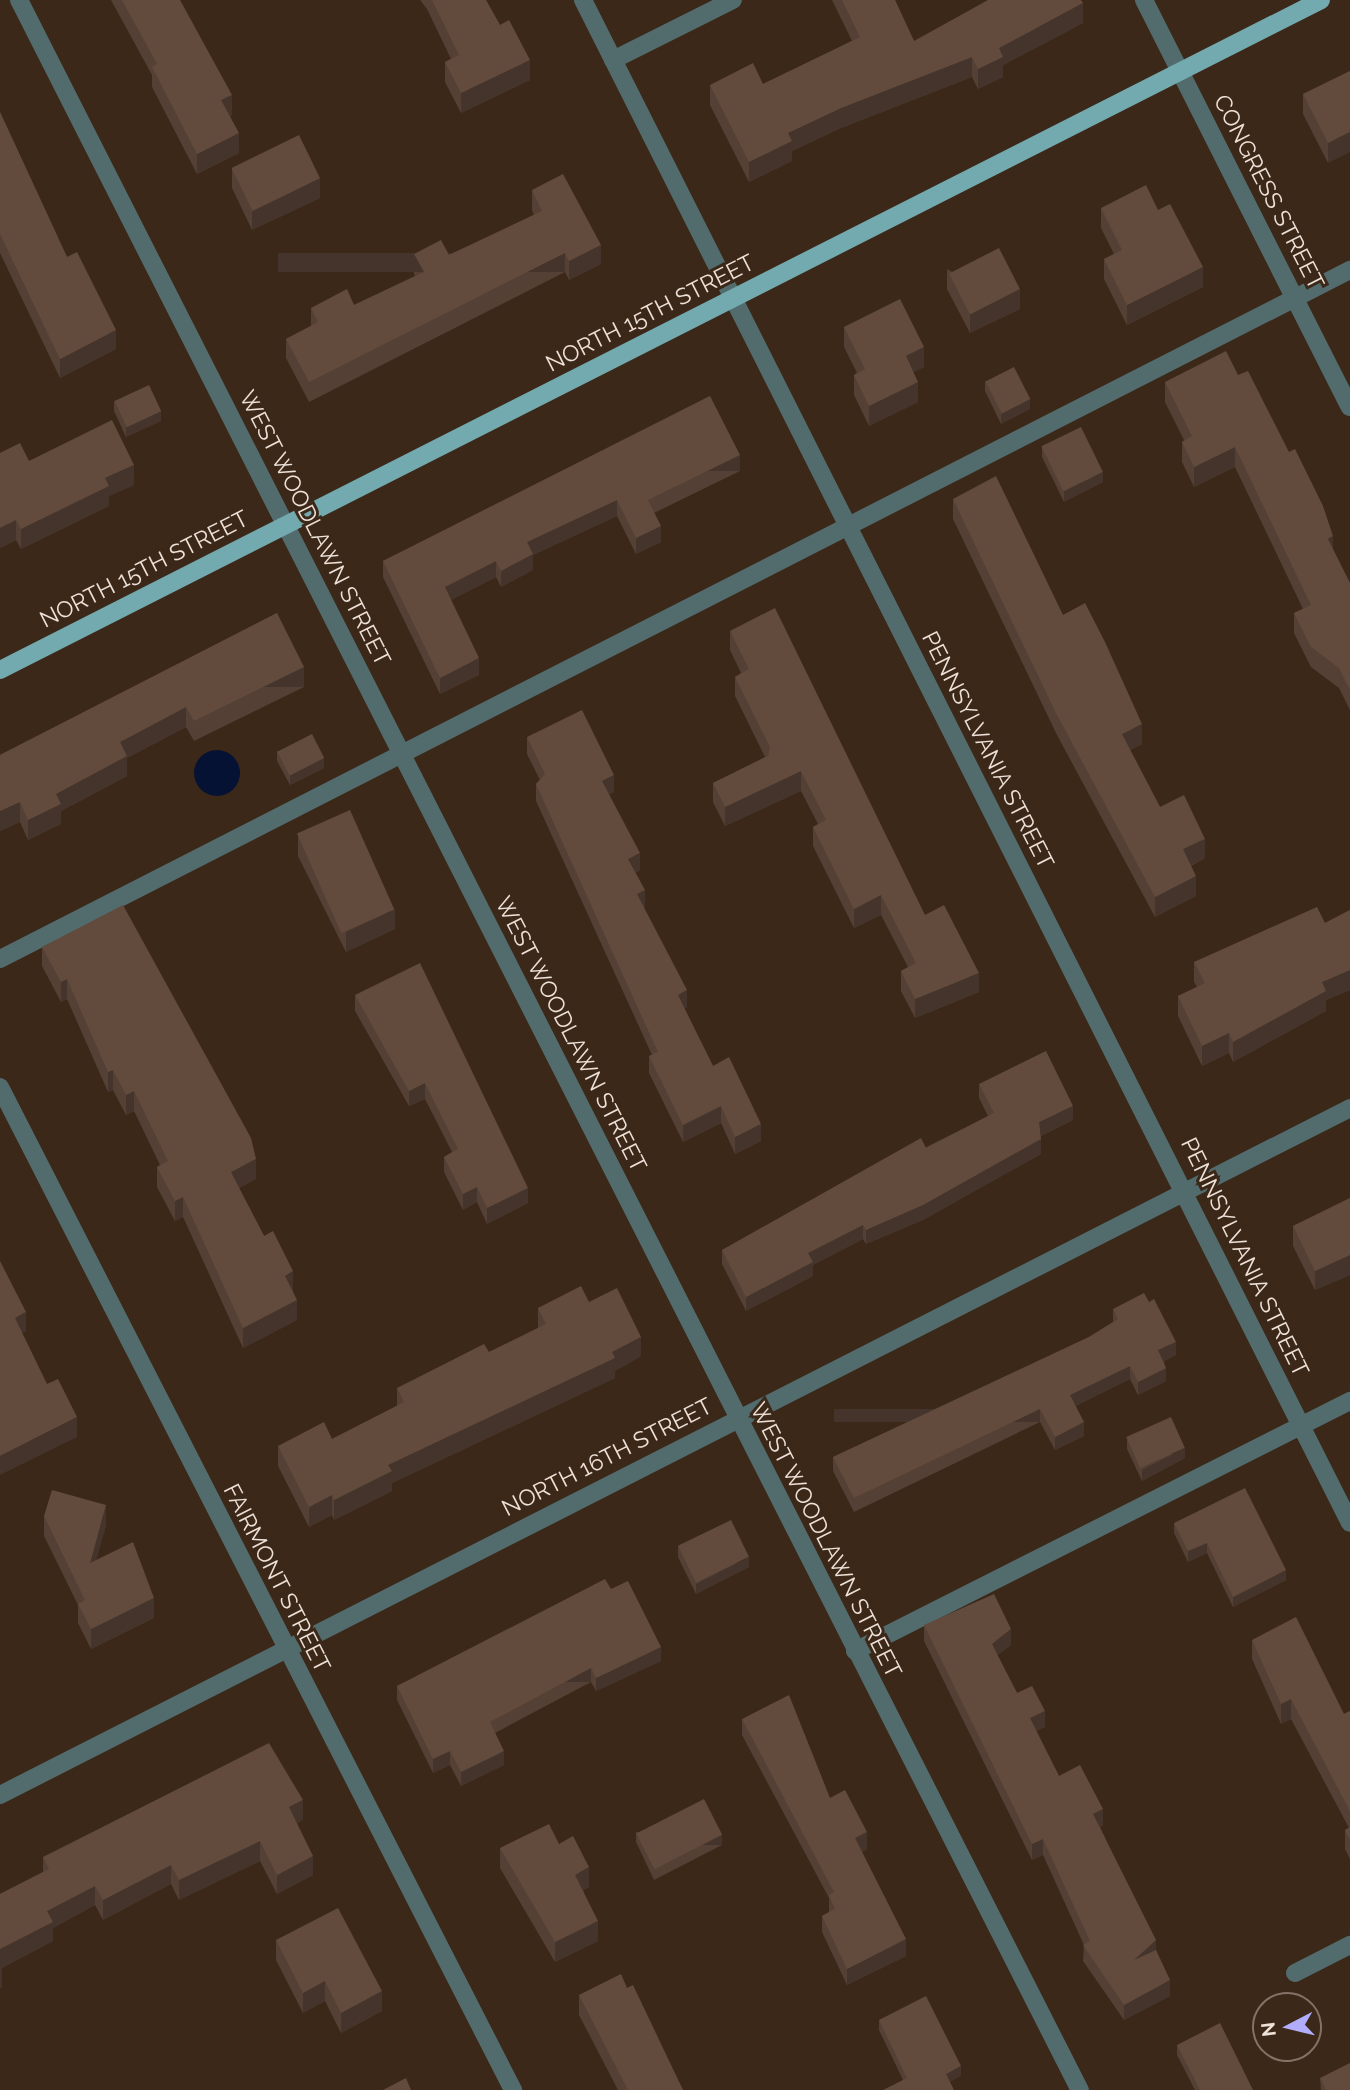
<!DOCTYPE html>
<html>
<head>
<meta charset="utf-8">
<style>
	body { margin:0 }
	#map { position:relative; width:1350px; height:2090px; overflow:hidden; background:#3b2819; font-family:Raleway,sans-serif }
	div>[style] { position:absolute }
	.water>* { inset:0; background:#051233 }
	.round { border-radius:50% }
	.minor>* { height:18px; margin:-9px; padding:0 9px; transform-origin:9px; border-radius:9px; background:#526c6e }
	.major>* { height:18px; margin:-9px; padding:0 9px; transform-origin:9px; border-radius:9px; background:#73aaaf }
	.wall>* { inset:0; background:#544034 }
	.shaded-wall>* { inset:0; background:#45342b; transform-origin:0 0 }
	.building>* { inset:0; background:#624b3d; transform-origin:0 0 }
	span { translate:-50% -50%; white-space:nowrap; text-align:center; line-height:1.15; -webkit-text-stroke:6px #3b2819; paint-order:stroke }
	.street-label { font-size:23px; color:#eee1d8 }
	.north { position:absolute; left:1252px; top:1992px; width:70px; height:70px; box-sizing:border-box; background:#3b2819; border:2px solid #837265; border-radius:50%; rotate:263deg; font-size:19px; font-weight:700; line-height:28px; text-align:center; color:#eee1d8 }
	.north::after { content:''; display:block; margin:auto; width:24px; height:32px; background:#b1adfa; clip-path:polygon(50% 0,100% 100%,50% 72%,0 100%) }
</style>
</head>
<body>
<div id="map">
	<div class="water">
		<div class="round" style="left:194px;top:750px;width:46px;height:46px"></div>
	</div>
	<div class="minor">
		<div style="left:19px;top:0;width:2344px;rotate:63.09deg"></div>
		<div style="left:583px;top:0;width:1705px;rotate:63.27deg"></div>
		<div style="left:1144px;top:0;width:456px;rotate:63.2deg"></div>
		<div style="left:613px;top:60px;width:134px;rotate:-26.6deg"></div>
		<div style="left:0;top:959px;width:1516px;rotate:-27.04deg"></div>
		<div style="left:0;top:1087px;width:1127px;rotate:62.91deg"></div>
		<div style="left:855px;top:1651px;width:555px;rotate:-26.8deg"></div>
		<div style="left:0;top:1795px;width:1515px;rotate:-26.97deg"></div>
		<div style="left:1295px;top:1973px;width:62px;rotate:-27deg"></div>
	</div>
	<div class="major">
		<div style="left:0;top:670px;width:1481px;rotate:-26.89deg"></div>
	</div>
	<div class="wall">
		<div style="clip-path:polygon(111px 0,180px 0,232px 115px,230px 116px,239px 153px,197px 174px,152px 87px,152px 75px)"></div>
		<div style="clip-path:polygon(420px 0,486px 0,530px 80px,461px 113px,445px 82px,445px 62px,451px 59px,427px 9px)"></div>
		<div style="clip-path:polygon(832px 0,895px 0,914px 41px,1083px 23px,1003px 65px,1003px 77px,978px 89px,972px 77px,841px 128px,792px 151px,792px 161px,749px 182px,710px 105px,710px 85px,763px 84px,852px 41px)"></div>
		<div style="clip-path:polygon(1350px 71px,1328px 163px,1303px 114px,1303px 94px)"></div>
		<div style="clip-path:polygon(0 112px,67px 257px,116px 349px,60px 378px,0 253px)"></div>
		<div style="clip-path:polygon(232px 168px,320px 198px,252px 230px,232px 188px)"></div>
		<div style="clip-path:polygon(532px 190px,601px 264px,569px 280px,565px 272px,309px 402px,286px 358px,286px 339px,311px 326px,311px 308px,354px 305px,415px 276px,414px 274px,414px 254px,449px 255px,534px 215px,532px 210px)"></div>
		<div style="clip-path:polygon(1101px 208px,1158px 210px,1203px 287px,1127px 325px,1104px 279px,1104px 259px,1114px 254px,1101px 228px)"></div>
		<div style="clip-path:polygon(947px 269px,1020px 309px,970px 333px,947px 289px)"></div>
		<div style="clip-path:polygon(844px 327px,924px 367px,913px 372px,918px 402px,869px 426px,854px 395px,854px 375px,857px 373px,844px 347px)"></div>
		<div style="clip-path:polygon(1238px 375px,1350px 583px,1350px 710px,1339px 688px,1311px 667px,1294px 633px,1294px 613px,1303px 609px,1235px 467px,1194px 487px,1182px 462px,1182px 442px,1184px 440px,1165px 402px,1165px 382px)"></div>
		<div style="clip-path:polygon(985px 381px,1030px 409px,1001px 424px,985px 391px)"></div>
		<div style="clip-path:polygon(710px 396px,740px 471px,654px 513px,661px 542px,636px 554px,617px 516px,533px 555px,533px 570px,501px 587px,496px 577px,451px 600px,479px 675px,440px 694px,383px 577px,383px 561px)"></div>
		<div style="clip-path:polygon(114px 401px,161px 421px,126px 437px,114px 411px)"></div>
		<div style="clip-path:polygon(1042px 447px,1103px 482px,1064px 502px,1042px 457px)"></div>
		<div style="clip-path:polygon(29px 461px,134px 485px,109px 496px,109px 506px,21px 549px,16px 540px,0 548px)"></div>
		<div style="clip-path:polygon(953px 499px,1063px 615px,1142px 744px,1130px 750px,1160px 807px,1205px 858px,1191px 866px,1196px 896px,1155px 917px,1057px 735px,953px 519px)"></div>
		<div style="clip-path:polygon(277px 613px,304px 687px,194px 741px,186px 727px,127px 758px,127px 776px,61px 811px,61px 824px,28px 840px,20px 822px,0 831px,0 755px)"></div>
		<div style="clip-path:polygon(730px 631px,925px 915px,979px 992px,915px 1018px,901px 991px,901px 971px,908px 967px,881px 915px,854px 928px,813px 846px,813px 827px,818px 824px,801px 791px,725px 826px,713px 802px,713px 783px,765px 757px,735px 696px,735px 677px,741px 673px,730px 650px)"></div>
		<div style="clip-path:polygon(527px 737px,614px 792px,609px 794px,640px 870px,635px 873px,645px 907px,644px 908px,687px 1007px,684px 1009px,713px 1066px,761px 1141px,735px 1154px,721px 1123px,683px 1142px,649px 1073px,649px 1056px,652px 1055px,536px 801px,536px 784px,540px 780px,527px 754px)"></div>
		<div style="clip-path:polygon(277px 751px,324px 768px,290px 785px,277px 761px)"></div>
		<div style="clip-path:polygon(298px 836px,395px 929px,346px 952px,298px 856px)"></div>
		<div style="clip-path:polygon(1350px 910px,1350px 990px,1326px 1000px,1326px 1011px,1233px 1062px,1229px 1053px,1202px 1066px,1178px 1016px,1178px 996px,1197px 987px,1194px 982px,1194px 962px,1325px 923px)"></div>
		<div style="clip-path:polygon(42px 947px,256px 1179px,239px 1188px,293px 1291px,297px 1320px,243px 1348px,183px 1217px,175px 1221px,157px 1187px,157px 1167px,160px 1165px,134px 1111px,126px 1115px,113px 1090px,108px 1092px,67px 999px,61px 1002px,42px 966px)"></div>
		<div style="clip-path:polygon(355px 995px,528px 1203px,487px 1224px,477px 1202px,463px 1210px,444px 1172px,444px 1157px,452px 1152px,425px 1099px,409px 1106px,355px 1011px)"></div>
		<div style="clip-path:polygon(979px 1084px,1073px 1120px,1041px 1136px,1041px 1154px,923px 1220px,866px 1244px,863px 1239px,813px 1265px,813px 1276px,746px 1311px,722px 1264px,722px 1250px,988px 1116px,979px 1098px)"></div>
		<div style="clip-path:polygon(1350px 1198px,1350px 1275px,1315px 1290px,1293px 1246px,1293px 1226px)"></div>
		<div style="clip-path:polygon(589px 1302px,641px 1356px,615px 1371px,615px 1378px,392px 1483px,392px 1491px,334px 1520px,332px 1515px,309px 1527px,278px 1466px,278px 1446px,332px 1439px,397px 1406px,397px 1388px,489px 1352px,538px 1328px,538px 1308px)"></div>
		<div style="clip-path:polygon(1113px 1309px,1176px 1355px,1164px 1361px,1166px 1381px,1138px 1395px,1130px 1379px,1075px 1406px,1084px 1436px,1055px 1450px,1040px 1422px,854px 1512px,833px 1471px,833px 1457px,1089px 1337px,1113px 1322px)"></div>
		<div style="clip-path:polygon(1127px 1439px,1185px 1458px,1142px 1481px,1127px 1449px)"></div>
		<div style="clip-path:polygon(44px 1516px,106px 1525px,96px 1560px,154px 1618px,91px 1649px,78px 1623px,78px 1605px,44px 1536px)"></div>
		<div style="clip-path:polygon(1174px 1523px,1286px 1580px,1233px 1607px,1207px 1553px,1188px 1562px,1174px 1533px)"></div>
		<div style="clip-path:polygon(678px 1547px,749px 1567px,696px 1594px,678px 1557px)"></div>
		<div style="clip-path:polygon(611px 1589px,661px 1661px,596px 1691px,591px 1682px,495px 1733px,504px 1765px,461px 1786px,450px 1765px,433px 1773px,397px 1700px,397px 1686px)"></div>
		<div style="clip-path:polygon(924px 1625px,1011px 1645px,997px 1655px,1017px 1693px,1045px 1727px,1036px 1731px,1059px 1776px,1103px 1825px,1100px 1827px,1156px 1950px,1170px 1996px,1124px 2020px,1083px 1961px,1084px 1945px,1043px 1855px,1032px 1860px,924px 1641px)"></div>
		<div style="clip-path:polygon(1252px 1640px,1344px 1714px,1350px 1711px,1350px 1859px,1345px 1849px,1345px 1830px,1349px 1828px,1291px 1719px,1281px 1724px,1252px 1659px)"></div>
		<div style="clip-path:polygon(742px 1719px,830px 1798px,867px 1849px,862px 1852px,906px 1956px,847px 1985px,822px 1932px,822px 1916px,829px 1912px,829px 1898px,742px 1735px)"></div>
		<div style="clip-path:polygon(303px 1820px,297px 1823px,313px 1875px,277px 1894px,260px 1861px,179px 1900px,171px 1884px,103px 1920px,95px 1905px,53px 1928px,53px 1941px,2px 1968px,2px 1987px,0 1988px,0 1894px,43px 1872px,43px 1857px)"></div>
		<div style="clip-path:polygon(636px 1832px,722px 1845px,654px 1880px,636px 1842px)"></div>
		<div style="clip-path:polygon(559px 1844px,589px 1887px,583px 1890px,598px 1941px,555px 1962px,500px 1868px,500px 1848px)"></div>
		<div style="clip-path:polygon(276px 1940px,382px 2011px,341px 2033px,325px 2001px,303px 2013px,276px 1960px)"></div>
		<div style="clip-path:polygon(627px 1988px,683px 2090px,618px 2090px,579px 2015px,579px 1995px)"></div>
		<div style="clip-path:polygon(879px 2020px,961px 2076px,903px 2080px,879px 2030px)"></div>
		<div style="clip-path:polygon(1177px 2045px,1253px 2090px,1195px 2090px,1177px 2055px)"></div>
		<div style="clip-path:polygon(1320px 2078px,1350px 2090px,1321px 2090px)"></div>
	</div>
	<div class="shaded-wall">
		<div style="clip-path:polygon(1083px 3px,1083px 23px,1003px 65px,1003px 77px,978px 89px,978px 69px,999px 48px)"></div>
		<div style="clip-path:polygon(972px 57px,972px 77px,841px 128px,792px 151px,792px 161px,749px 182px,749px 162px,788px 133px,841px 108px)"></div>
		<div style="clip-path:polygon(530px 60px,530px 80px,461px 113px,461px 93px)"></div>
		<div style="clip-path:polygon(232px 95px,232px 115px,221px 119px,221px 100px)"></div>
		<div style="clip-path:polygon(1350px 132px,1350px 152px,1328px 163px,1328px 143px)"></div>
		<div style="clip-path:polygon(239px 133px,239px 153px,197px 174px,197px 154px)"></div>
		<div style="clip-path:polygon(320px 178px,320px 198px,252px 230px,252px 211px)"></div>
		<div style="clip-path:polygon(601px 245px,601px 264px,569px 280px,569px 261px)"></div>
		<div style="left:565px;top:253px;width:19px;height:287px;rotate:90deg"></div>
		<div style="clip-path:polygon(1203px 267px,1203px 287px,1127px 325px,1127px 305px)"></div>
		<div style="clip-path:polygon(1020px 289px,1020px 309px,970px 333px,970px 314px)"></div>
		<div style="clip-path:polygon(116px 330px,116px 349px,60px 378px,60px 359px)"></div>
		<div style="clip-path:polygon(924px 347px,924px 367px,906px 376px,906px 356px)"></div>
		<div style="clip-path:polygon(918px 382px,918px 402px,869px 426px,869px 406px)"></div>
		<div style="clip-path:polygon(1030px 399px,1030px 409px,1001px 424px,1001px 414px)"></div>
		<div style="clip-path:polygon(161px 411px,161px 421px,126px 437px,126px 427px)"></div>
		<div style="clip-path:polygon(1235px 447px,1235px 467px,1194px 487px,1194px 467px)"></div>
		<div style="left:740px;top:455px;width:16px;height:102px;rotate:90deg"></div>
		<div style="clip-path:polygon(134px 465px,134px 485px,109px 496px,109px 506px,21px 549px,21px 529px,105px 478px)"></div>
		<div style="clip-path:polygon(1103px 472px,1103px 482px,1064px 502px,1064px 491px)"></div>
		<div style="clip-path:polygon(617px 500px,617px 516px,533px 555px,533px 570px,501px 587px,501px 571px,527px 542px)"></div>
		<div style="clip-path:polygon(16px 520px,16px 540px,0 548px,0 528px)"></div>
		<div style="clip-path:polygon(661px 526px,661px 542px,636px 554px,636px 538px)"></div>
		<div style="clip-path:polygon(1333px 536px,1333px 556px,1328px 539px)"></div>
		<div style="clip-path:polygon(496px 561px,496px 577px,445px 603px,445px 587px)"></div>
		<div style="clip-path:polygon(479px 658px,479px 675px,440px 694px,440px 678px)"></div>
		<div style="left:304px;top:667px;width:20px;height:123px;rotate:90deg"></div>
		<div style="clip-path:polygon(186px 707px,186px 727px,127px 758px,127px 776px,61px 811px,61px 824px,28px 840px,28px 820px,56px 794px,120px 742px)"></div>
		<div style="clip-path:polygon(1142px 724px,1142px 744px,1122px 754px,1122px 734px)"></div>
		<div style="clip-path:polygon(324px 758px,324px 768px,290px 785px,290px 775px)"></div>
		<div style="clip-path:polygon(801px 771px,801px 791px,725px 826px,725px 807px)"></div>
		<div style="clip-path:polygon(614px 775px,614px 792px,602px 798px,602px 781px)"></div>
		<div style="clip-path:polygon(20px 802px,20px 822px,0 831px,0 811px)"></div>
		<div style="clip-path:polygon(1205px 839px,1205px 858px,1183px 869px,1183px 849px)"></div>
		<div style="clip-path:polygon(640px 853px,640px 870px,628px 876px,628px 859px)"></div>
		<div style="clip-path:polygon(1196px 876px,1196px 896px,1155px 917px,1155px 897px)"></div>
		<div style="clip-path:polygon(645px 890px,645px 907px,637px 912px,637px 894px)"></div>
		<div style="clip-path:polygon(881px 895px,881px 915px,854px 928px,854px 909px)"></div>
		<div style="clip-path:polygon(395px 909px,395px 929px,346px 952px,346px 932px)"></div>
		<div style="clip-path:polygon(1350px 970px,1350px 990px,1326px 1000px,1326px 1011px,1233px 1062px,1233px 1042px,1322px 982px)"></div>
		<div style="clip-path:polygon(979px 973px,979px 992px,915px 1018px,915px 999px)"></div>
		<div style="clip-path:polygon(67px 979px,67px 999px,61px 1002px,61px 982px)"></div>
		<div style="clip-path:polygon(687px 990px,687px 1007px,678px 1012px,678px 995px)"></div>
		<div style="clip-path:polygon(1229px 1033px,1229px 1053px,1202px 1066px,1202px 1046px)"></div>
		<div style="clip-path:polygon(113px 1070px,113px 1090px,108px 1092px,108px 1072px)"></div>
		<div style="clip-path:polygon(425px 1083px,425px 1099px,409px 1106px,409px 1091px)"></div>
		<div style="clip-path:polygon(134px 1091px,134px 1111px,126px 1115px,126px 1095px)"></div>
		<div style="clip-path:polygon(721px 1106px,721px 1123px,683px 1142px,683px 1125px)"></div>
		<div style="clip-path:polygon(1073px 1106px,1073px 1120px,1039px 1137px,1039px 1122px)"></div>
		<div style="clip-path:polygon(761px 1124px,761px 1141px,735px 1154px,735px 1137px)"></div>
		<div style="clip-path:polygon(1041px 1139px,1041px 1154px,923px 1220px,866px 1244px,866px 1230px)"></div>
		<div style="clip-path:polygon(256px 1159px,256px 1179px,231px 1192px,231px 1172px)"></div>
		<div style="clip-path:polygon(477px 1187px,477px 1202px,463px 1210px,463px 1194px)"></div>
		<div style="clip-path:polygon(528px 1188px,528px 1203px,487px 1224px,487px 1208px)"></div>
		<div style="clip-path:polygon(183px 1197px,183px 1217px,175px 1221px,175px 1201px)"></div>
		<div style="clip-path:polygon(863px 1225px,863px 1239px,813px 1265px,813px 1276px,746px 1311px,746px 1297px,808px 1253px)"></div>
		<div style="clip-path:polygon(1350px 1255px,1350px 1275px,1315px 1290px,1315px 1271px)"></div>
		<div style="clip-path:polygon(293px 1271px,293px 1291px,285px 1276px)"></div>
		<div style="clip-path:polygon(297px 1300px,297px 1320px,243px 1348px,243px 1328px)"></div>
		<div style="clip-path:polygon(26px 1312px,26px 1331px,15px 1337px,15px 1318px)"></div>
		<div style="clip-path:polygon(641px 1337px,641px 1356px,615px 1371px,615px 1378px,392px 1483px,392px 1491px,334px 1520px,334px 1500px,388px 1465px)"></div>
		<div style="clip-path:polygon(1176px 1342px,1176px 1355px,1158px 1364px,1158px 1350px)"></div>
		<div style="clip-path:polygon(1130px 1366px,1130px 1379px,1070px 1409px,1070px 1395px)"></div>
		<div style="clip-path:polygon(1166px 1368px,1166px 1381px,1138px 1395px,1138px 1382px)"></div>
		<div style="left:1040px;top:1409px;width:13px;height:206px;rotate:90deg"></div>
		<div style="clip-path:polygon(77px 1417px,77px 1437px,0 1475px,0 1456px)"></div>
		<div style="clip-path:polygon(1084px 1422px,1084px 1436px,1055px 1450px,1055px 1437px)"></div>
		<div style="clip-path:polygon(1185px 1448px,1185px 1458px,1142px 1481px,1142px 1470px)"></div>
		<div style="clip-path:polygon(332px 1495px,332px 1515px,309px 1527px,309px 1507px)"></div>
		<div style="clip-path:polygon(106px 1505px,106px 1525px,90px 1583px,90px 1563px)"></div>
		<div style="clip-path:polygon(1207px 1543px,1207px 1553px,1188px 1562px,1188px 1551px)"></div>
		<div style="clip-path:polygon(749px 1557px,749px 1567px,696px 1594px,696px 1584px)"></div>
		<div style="clip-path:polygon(1286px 1570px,1286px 1580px,1233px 1607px,1233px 1597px)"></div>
		<div style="clip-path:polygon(154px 1598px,154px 1618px,91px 1649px,91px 1629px)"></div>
		<div style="clip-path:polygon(1011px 1629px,1011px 1645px,992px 1660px,992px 1644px)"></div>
		<div style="clip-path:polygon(661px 1647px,661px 1661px,596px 1691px,596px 1678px)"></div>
		<div style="left:591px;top:1668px;width:14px;height:115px;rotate:90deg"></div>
		<div style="clip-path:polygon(1291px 1699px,1291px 1719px,1281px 1724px,1281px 1704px)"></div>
		<div style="clip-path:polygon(1045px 1711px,1045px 1727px,1030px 1734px,1030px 1718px)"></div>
		<div style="clip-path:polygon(450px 1751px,450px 1765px,433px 1773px,433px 1759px)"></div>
		<div style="clip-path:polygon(504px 1751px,504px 1765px,461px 1786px,461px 1772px)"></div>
		<div style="clip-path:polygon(303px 1800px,303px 1820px,289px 1827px,289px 1807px)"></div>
		<div style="clip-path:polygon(1103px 1809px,1103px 1825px,1093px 1830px,1093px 1814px)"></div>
		<div style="clip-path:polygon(867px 1832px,867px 1849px,855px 1855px,855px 1838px)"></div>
		<div style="left:722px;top:1835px;width:10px;height:76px;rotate:90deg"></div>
		<div style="clip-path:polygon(1043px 1839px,1043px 1855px,1032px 1860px,1032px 1844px)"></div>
		<div style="clip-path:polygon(260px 1841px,260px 1861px,179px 1900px,179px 1880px)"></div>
		<div style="clip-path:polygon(313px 1856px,313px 1875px,277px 1894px,277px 1875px)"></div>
		<div style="clip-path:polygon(171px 1865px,171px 1884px,103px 1920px,103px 1900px)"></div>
		<div style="clip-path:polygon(589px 1867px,589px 1887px,575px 1894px,575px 1875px)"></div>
		<div style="clip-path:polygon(95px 1886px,95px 1905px,53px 1928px,53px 1941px,2px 1968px,2px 1987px,0 1988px,0 1949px,47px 1911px)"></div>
		<div style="clip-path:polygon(598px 1921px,598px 1941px,555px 1962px,555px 1942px)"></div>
		<div style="clip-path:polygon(906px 1939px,906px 1956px,847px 1985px,847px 1969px)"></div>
		<div style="clip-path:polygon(1156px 1940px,1156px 1956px,1134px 1960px)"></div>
		<div style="clip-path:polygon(1170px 1980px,1170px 1996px,1124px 2020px,1124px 2005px)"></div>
		<div style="clip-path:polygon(325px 1981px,325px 2001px,303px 2013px,303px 1993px)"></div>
		<div style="clip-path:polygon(382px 1991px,382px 2011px,341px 2033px,341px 2013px)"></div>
		<div style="clip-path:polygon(961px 2066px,961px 2076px,946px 2084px,946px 2074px)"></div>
	</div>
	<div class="building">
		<div style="clip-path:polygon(122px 0,180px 0,232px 95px,221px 100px,239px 133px,197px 154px,152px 67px,157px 64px)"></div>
		<div style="clip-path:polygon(432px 0,486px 0,500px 25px,509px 20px,530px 60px,461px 93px,445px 62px,459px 55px)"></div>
		<div style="clip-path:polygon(842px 0,895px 0,914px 41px,988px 0,1081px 0,1083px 3px,999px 48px,1003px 57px,978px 69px,972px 57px,841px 108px,788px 133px,792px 141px,749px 162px,710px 85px,753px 63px,763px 84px,860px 37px)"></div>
		<div style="clip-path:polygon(1350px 71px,1350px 132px,1328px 143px,1303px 94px)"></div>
		<div style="clip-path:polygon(0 112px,67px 257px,77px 252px,116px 330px,60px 359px,0 234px)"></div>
		<div style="left:299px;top:135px;width:48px;height:75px;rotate:64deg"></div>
		<div style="clip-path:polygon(563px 174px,601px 245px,569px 261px,565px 253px,309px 382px,286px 339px,318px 322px,311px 308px,347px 289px,354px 305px,424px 272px,414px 254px,441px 240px,449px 255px,542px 211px,532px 190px)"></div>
		<div style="clip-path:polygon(1146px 185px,1158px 210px,1170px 204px,1203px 267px,1127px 305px,1104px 259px,1122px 250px,1101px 208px)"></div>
		<div style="left:999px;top:248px;width:46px;height:56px;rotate:63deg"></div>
		<div style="clip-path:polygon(900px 299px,924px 347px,906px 356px,918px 382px,869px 406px,854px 375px,865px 369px,844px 327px)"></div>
		<div style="clip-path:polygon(1226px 351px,1238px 375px,1248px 371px,1289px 452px,1295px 449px,1323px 506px,1333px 536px,1328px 539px,1350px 583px,1350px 690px,1339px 668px,1311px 647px,1294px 613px,1311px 605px,1235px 447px,1194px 467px,1182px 442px,1192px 436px,1165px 382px)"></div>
		<div style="left:1014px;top:367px;width:36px;height:32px;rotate:63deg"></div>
		<div style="left:149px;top:385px;width:29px;height:38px;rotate:65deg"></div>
		<div style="clip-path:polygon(710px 396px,740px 455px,648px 500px,661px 526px,636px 538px,617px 500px,527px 542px,533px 554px,501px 571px,496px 561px,445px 587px,479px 658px,440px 678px,383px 561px)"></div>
		<div style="clip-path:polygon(112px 420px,134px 465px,105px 478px,109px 486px,21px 529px,16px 520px,0 528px,0 453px,20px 443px,29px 461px)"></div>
		<div style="left:1081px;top:427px;width:50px;height:44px;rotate:64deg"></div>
		<div style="clip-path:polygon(996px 476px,1063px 615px,1085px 603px,1105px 642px,1142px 724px,1122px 734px,1160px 807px,1184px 795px,1205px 839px,1183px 849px,1196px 876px,1155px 897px,1057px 715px,953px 499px)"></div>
		<div style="clip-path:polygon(775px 608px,925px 915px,944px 905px,979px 973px,915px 999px,901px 971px,916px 963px,881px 895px,854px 909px,813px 827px,826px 820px,801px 771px,725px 807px,713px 783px,768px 756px,770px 747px,735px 677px,749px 669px,730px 631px)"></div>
		<div style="clip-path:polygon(277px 613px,304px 667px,194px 721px,186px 707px,120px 742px,127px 756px,56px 794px,61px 804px,28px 820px,20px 802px,0 811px,0 755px)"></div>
		<div style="clip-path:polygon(582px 710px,614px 775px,602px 781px,640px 853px,628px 859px,645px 890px,637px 894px,687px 990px,678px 995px,713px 1066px,729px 1057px,761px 1124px,735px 1137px,721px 1106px,683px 1125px,649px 1056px,658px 1052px,536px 784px,545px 774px,527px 737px)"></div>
		<div style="left:312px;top:734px;width:27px;height:39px;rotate:63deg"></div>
		<div style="left:350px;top:810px;width:109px;height:58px;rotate:66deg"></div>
		<div style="clip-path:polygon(123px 905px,251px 1138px,256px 1159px,231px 1172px,264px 1236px,273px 1231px,293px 1271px,285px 1276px,297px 1300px,243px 1328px,183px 1197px,175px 1201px,157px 1167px,168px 1161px,134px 1091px,126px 1095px,113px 1070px,108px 1072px,67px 979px,61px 982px,42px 947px)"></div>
		<div style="clip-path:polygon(1317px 907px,1325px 923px,1350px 910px,1350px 970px,1322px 982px,1326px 991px,1233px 1042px,1229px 1033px,1202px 1046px,1178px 996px,1205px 983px,1194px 962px)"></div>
		<div style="clip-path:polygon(420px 963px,528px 1188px,487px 1208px,477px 1187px,463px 1194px,444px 1157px,458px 1149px,425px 1083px,409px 1091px,355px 995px)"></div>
		<div style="clip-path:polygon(1046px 1051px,1073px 1106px,1039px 1122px,1041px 1139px,923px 1205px,866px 1230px,863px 1225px,808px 1253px,813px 1262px,746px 1297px,722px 1250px,921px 1138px,926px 1148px,994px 1113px,979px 1084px)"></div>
		<div style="clip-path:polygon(1350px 1198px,1350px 1255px,1315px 1271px,1293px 1226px)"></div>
		<div style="clip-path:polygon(0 1261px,26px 1312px,15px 1318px,47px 1384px,58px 1379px,77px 1417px,0 1456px)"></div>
		<div style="clip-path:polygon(581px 1286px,589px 1302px,617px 1288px,641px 1337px,612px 1352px,615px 1358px,388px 1465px,392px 1471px,334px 1500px,332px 1495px,309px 1507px,278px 1446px,324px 1422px,332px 1439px,404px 1402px,397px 1388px,484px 1344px,489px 1352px,546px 1324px,538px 1308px)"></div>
		<div style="clip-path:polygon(1144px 1293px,1149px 1302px,1154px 1299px,1176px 1342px,1158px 1350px,1166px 1368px,1138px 1382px,1130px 1366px,1070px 1395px,1084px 1422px,1055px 1437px,1040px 1409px,854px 1498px,833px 1457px,1089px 1337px,1118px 1319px,1113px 1309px)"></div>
		<div style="left:1171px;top:1417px;width:34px;height:49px;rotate:66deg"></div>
		<div style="clip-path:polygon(1245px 1488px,1286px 1570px,1233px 1597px,1207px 1543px,1188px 1551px,1174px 1523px)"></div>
		<div style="clip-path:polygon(52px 1490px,106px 1505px,90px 1563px,133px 1542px,154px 1598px,91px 1629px,78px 1604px,85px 1600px,44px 1516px)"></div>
		<div style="left:731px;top:1520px;width:41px;height:59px;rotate:64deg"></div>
		<div style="clip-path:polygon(605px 1579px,611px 1589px,628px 1581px,661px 1647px,596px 1678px,591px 1668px,490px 1722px,504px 1751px,461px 1772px,450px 1751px,433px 1759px,397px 1686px)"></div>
		<div style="clip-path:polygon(994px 1594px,1011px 1629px,992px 1644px,1017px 1693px,1032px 1686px,1045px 1711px,1030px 1718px,1059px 1776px,1080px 1765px,1103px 1809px,1093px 1814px,1156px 1940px,1134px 1960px,1156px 1950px,1170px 1980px,1124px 2005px,1083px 1945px,1090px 1941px,1043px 1839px,1032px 1844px,924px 1625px)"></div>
		<div style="clip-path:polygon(1296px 1617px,1344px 1714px,1350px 1711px,1350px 1811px,1291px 1699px,1281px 1704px,1252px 1640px)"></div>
		<div style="clip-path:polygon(789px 1695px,830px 1798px,845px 1790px,867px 1832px,855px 1838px,906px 1939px,847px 1969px,822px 1916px,835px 1909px,829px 1895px,834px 1892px,742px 1719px)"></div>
		<div style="clip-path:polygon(269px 1743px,303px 1800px,289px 1807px,313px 1856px,277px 1875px,260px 1841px,179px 1880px,171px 1865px,103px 1900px,95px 1886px,47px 1911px,53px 1922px,0 1949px,0 1894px,49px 1869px,43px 1857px)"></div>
		<div style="left:704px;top:1799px;width:40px;height:76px;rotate:63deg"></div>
		<div style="clip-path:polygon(549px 1824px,559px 1844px,573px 1836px,589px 1867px,575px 1875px,598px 1921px,555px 1942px,500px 1848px)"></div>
		<div style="clip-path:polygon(1350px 1827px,1350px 1840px,1345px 1830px)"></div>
		<div style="clip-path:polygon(338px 1908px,382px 1991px,341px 2013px,325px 1981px,303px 1993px,276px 1940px)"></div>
		<div style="clip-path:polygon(621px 1974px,627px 1988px,633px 1985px,683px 2090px,628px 2090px,579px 1995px)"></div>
		<div style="clip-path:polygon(926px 1996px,961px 2066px,946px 2074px,954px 2090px,883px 2090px,907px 2078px,879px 2020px)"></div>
		<div style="clip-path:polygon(1220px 2023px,1253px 2090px,1200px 2090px,1177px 2045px)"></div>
		<div style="clip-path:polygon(1350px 2063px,1350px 2090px,1326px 2090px,1320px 2078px)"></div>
		<div style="clip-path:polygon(406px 2078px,411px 2090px,383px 2090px)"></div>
	</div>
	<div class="street-label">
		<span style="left:1269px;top:192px;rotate:63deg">CONGRESS STREET</span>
		<span style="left:650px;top:313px;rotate:-27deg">NORTH 15TH STREET</span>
		<span style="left:315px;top:528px;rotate:63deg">WEST WOODLAWN STREET</span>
		<span style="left:144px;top:569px;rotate:-27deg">NORTH 15TH STREET</span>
		<span style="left:988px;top:750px;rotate:63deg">PENNSYLVANIA STREET</span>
		<span style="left:571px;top:1034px;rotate:63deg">WEST WOODLAWN STREET</span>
		<span style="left:1245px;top:1257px;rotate:64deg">PENNSYLVANIA STREET</span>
		<span style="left:607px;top:1457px;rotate:-27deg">NORTH 16TH STREET</span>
		<span style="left:826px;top:1540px;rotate:63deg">WEST WOODLAWN STREET</span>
		<span style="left:277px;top:1578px;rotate:63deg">FAIRMONT STREET</span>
	</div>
	<div class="north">N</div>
</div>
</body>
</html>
